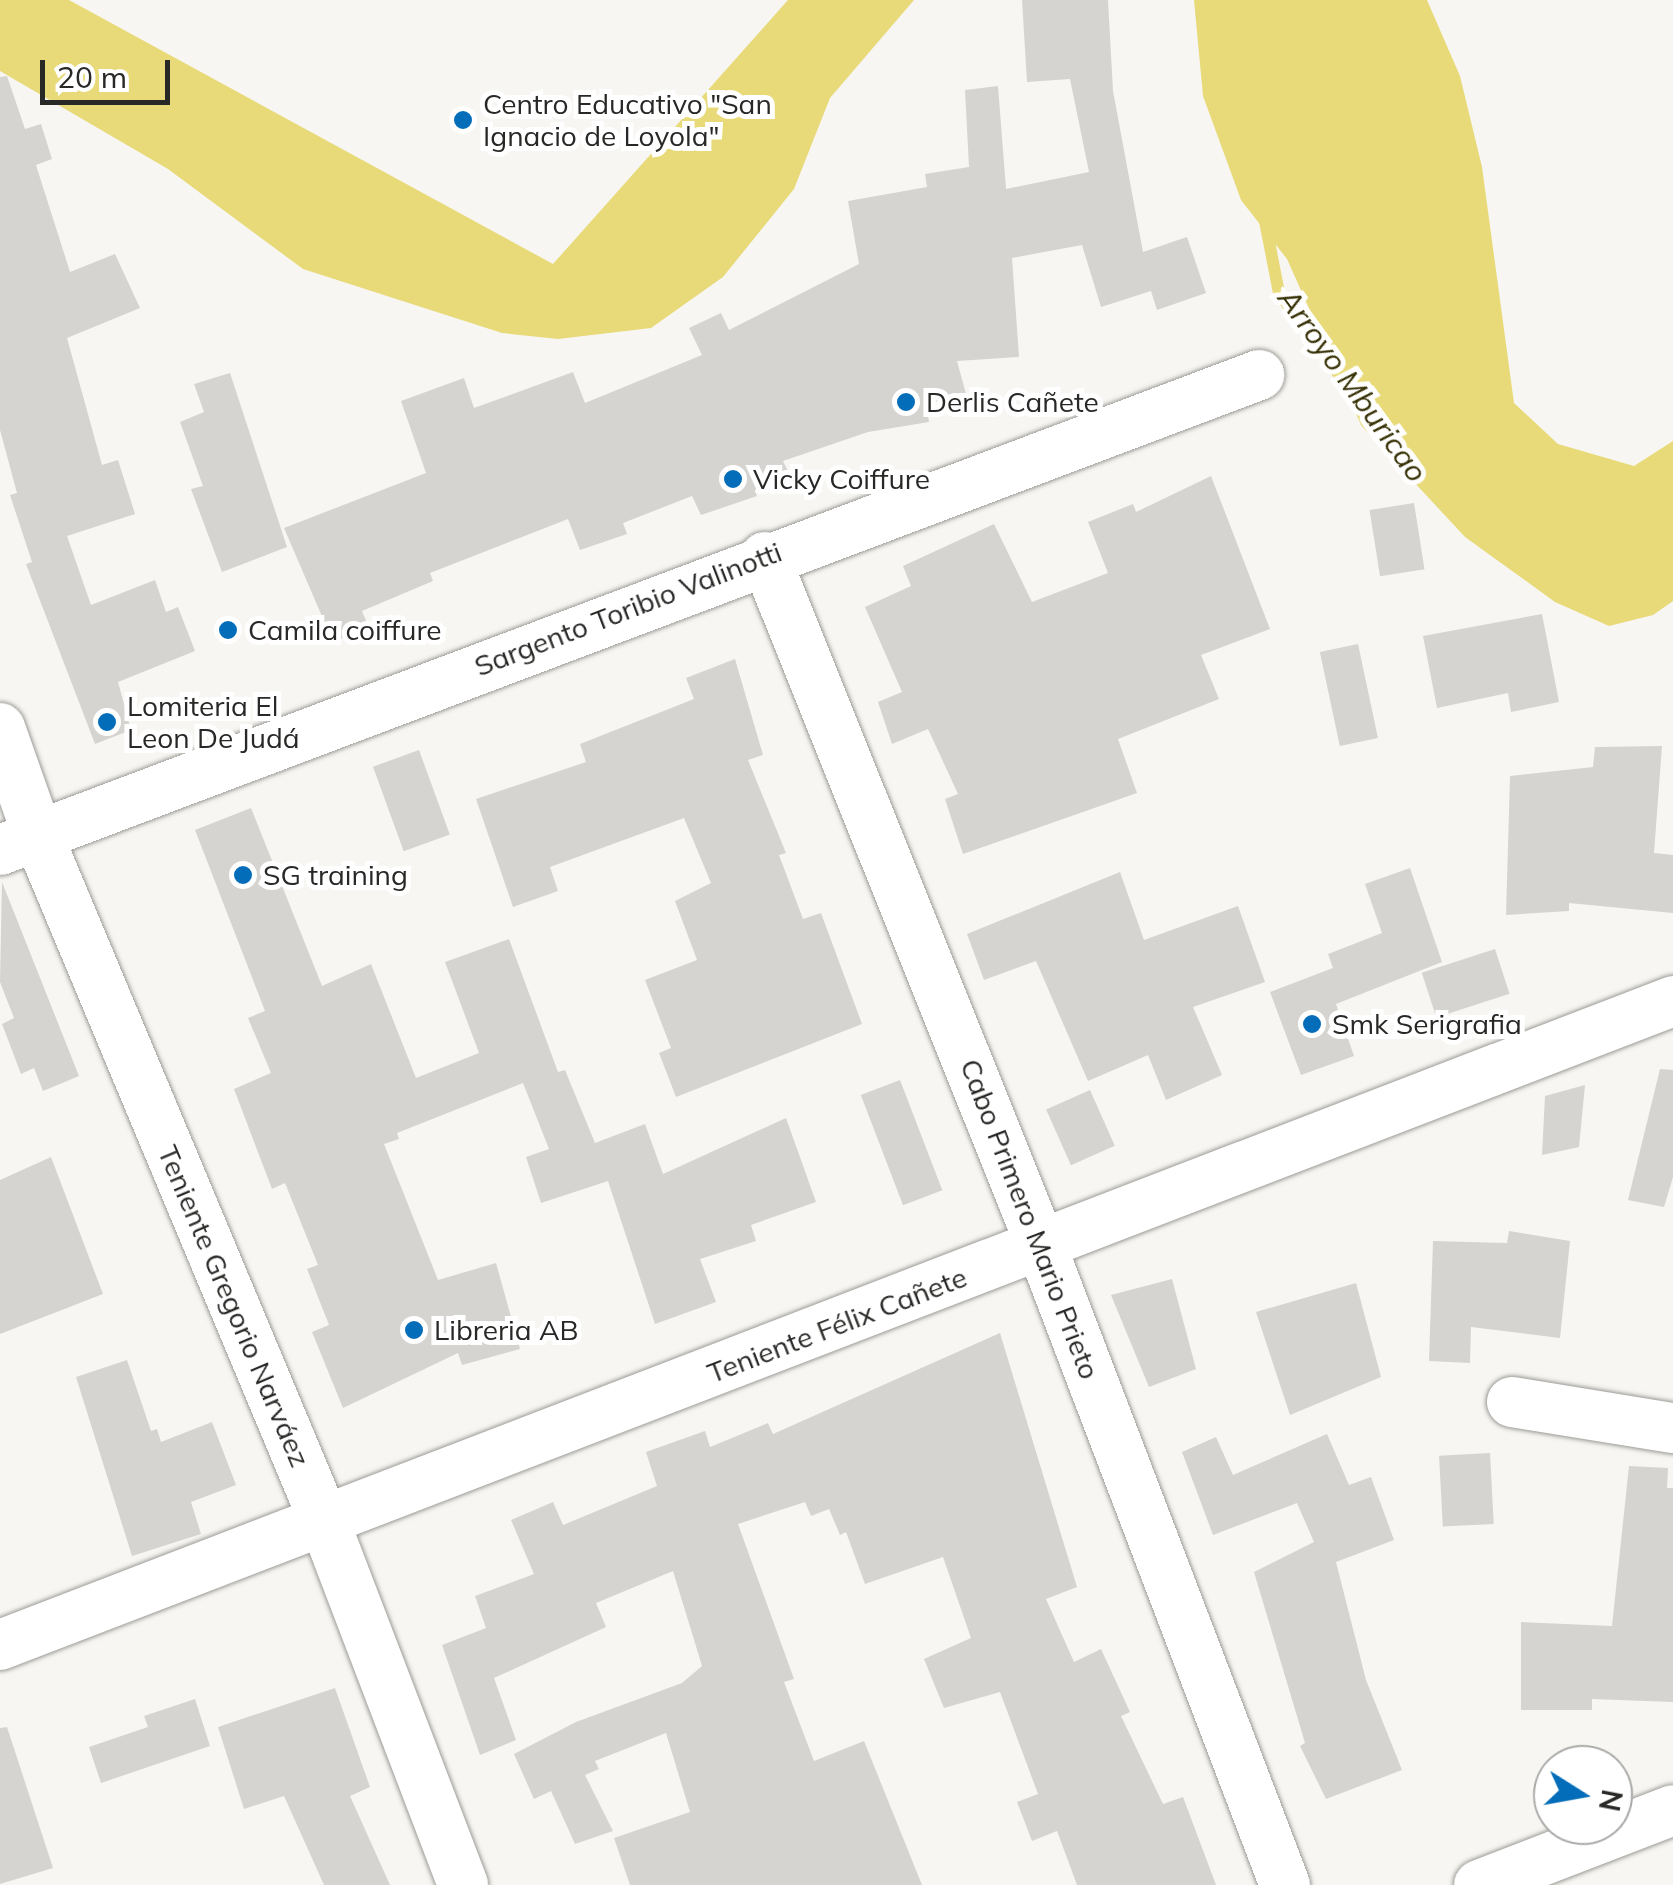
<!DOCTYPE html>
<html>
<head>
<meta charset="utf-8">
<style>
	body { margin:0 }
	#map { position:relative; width:1673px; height:1885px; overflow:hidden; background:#f7f6f2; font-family:Mulish,sans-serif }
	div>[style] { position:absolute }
	.water>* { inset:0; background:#e8da79 }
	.stream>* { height:12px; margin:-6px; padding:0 6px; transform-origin:6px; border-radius:6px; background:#e8da79 }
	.building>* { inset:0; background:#d5d4d0; transform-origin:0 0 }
	.roads { filter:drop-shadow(0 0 2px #9c9b97) drop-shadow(0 0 2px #9c9b97) }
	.minor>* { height:50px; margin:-25px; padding:0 25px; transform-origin:25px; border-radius:25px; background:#fff }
	.dots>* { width:28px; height:28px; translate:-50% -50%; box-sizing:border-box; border:5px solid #fff; border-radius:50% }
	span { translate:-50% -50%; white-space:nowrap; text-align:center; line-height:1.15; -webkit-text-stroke:10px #fff; paint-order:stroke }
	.poi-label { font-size:28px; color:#282826 }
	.left { translate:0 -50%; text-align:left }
	.street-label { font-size:28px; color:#282826 }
	.water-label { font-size:30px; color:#373106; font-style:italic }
	.north { position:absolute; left:1533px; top:1745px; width:100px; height:100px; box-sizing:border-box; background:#fff; border:2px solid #a9a9a8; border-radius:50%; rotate:101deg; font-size:28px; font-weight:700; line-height:40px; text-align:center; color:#282826 }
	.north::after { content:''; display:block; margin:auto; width:35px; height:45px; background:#036db9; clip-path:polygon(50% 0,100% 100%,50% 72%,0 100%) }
	.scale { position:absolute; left:40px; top:60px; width:130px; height:45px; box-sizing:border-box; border:5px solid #282826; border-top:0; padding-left:12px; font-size:30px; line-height:35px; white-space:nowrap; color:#282826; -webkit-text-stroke:8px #fff; paint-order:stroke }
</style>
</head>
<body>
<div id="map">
	<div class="water">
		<div style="clip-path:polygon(0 0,69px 0,553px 264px,788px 0,914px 0,830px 98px,794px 189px,723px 277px,651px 328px,558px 339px,502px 333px,303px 269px,168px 169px,0 71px)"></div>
		<div style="clip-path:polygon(1194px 0,1427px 0,1460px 76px,1482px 167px,1514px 403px,1558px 444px,1634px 466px,1673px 441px,1673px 601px,1653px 615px,1609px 626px,1555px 602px,1465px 537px,1361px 425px,1287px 259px,1241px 200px,1203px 96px)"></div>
	</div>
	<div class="stream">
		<div style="left:1265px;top:221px;width:73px;rotate:79deg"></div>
		<div style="left:1279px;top:293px;width:117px;rotate:53.7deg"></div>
	</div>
	<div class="building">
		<div style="clip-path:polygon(1022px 0,1108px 0,1113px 91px,1143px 252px,1187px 237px,1206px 293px,1157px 310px,1151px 291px,1101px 307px,1082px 245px,1012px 258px,1019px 357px,957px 361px,966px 394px,926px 404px,929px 422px,868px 432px,783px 461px,790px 475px,755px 491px,757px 496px,701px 515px,692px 496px,623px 523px,627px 534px,580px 550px,568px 519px,430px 573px,433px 581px,362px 611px,369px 628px,333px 642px,284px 528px,426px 473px,401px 401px,464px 378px,474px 408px,573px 372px,585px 403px,702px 355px,689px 328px,721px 313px,729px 330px,859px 264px,848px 201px,927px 187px,925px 174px,969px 167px,965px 90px,998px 86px,1006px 189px,1089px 172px,1070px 79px,1027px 82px)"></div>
		<div style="clip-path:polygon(7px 76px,25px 129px,41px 124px,52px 159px,36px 165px,70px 272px,115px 254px,140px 308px,67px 338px,102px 465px,118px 460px,135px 514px,67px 536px,91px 605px,155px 580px,166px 612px,178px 607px,195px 651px,118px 682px,131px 730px,95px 744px,26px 564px,32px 562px,10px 495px,17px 493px,0 430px,0 77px)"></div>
		<div style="clip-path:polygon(230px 373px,287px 547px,222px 572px,191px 489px,203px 486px,180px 422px,204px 412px,194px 384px)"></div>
		<div style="clip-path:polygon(1211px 476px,1270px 629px,1201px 655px,1219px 699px,1118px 739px,1137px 793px,963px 854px,945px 799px,958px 794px,928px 729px,892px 744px,878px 702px,902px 692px,865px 607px,911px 586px,903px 566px,994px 524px,1032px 602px,1108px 573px,1088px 522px,1133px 504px,1136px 512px)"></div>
		<div style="left:1414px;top:503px;width:67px;height:45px;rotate:81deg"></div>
		<div style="clip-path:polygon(1542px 614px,1559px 702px,1511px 712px,1508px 693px,1437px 708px,1423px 636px)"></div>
		<div style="left:1358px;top:644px;width:96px;height:39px;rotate:78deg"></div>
		<div style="clip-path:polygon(735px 659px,763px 755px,748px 760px,786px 853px,779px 855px,803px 919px,821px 913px,862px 1024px,676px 1097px,659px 1053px,671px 1048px,645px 980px,697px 960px,675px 901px,711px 883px,684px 818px,550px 867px,558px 891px,513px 907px,476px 799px,586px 762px,580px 744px,694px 699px,686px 678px)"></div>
		<div style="clip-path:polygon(1662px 746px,1654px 853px,1673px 855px,1673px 913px,1569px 903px,1569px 911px,1506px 915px,1510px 776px,1593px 767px,1595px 747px)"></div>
		<div style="left:419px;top:750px;width:90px;height:49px;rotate:70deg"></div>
		<div style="clip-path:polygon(251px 808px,322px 986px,371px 964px,416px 1078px,479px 1053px,445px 962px,509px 939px,558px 1072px,565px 1070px,595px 1143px,645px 1124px,663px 1174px,786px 1118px,816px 1202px,751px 1225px,756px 1241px,700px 1259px,716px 1302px,655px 1324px,608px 1181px,541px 1203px,526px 1157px,549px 1149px,523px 1083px,397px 1133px,399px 1139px,384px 1144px,438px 1280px,496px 1263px,520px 1349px,462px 1365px,458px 1353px,343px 1408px,312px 1332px,329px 1325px,307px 1269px,318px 1265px,285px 1183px,272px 1189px,234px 1089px,271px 1073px,248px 1018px,265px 1011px,195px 830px)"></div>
		<div style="clip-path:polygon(1410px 868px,1442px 962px,1336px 1004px,1354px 1056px,1301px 1075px,1270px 992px,1333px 968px,1328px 954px,1382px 933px,1365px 884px)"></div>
		<div style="clip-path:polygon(1120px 872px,1144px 940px,1238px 906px,1265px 982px,1193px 1007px,1222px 1075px,1166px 1100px,1148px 1055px,1088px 1081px,1036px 961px,984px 980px,967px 934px)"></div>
		<div style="clip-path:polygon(2px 882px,79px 1076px,43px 1091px,34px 1068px,21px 1074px,2px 1024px,14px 1018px,0 982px)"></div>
		<div style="left:1495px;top:949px;width:47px;height:77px;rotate:72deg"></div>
		<div style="clip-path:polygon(1660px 1069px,1673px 1070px,1673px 1177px,1664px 1207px,1628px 1200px)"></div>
		<div style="left:900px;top:1080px;width:118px;height:42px;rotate:69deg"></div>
		<div style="clip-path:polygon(1585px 1085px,1579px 1147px,1542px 1155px,1545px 1096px)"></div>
		<div style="left:1090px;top:1090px;width:61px;height:48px;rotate:66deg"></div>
		<div style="clip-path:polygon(51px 1157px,103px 1294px,0 1334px,0 1180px)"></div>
		<div style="clip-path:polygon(1509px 1231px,1570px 1241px,1560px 1338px,1471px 1327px,1470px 1363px,1429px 1361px,1433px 1241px,1507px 1243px)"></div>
		<div style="clip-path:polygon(1172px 1279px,1196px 1369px,1149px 1387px,1111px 1295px)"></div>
		<div style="clip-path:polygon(1356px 1283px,1381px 1377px,1290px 1415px,1256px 1312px)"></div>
		<div style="clip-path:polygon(1000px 1333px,1077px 1587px,1046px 1599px,1074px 1662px,1101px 1649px,1130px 1712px,1121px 1716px,1163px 1804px,1183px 1797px,1216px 1885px,1077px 1885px,1057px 1831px,1032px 1841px,1017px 1802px,1038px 1794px,1000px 1692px,944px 1708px,924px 1659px,971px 1638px,943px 1557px,865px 1584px,846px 1532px,840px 1535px,829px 1509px,811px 1516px,805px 1502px,738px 1524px,794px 1679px,784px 1682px,814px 1761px,864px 1741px,922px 1885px,630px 1885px,614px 1838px,690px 1812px,666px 1733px,595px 1761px,599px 1769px,585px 1775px,613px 1831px,575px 1844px,551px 1791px,534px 1799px,514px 1754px,576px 1722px,682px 1683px,702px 1666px,673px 1571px,596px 1603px,606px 1627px,494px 1678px,516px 1740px,480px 1755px,442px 1645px,486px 1628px,475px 1596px,534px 1574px,511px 1520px,553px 1502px,563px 1525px,657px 1486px,646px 1452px,705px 1431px,710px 1447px,768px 1423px,773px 1434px)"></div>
		<div style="clip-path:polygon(127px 1360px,151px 1431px,157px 1429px,161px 1442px,212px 1422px,236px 1485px,191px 1502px,201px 1534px,132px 1556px,76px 1377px)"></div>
		<div style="clip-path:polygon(1327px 1434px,1349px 1485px,1371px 1477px,1394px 1540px,1336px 1562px,1366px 1680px,1402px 1770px,1326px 1799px,1300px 1746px,1305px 1743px,1254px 1572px,1314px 1542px,1297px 1503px,1213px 1535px,1182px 1452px,1216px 1437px,1233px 1475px)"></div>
		<div style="left:1490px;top:1453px;width:71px;height:51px;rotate:87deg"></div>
		<div style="clip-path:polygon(1629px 1466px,1668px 1468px,1667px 1488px,1673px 1488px,1673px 1702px,1592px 1699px,1592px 1710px,1521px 1710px,1521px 1622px,1612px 1626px)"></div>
		<div style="clip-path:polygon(335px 1688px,370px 1787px,350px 1796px,390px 1885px,324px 1885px,284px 1796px,244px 1809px,218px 1727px)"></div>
		<div style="clip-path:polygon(195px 1699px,210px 1746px,101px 1783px,89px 1747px,148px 1727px,144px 1716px)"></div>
		<div style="clip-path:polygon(7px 1727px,53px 1868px,0 1884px,0 1728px)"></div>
	</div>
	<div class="roads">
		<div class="minor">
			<div style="left:765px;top:557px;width:744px;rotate:68.16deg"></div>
			<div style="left:1042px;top:1248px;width:682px;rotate:69.12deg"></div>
			<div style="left:0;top:728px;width:114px;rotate:70.6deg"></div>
			<div style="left:38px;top:836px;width:739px;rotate:67.32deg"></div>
			<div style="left:323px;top:1518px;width:393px;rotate:69.1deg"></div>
			<div style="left:0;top:850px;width:1346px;rotate:-20.67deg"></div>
			<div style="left:1512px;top:1402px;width:163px;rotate:9.2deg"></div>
			<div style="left:0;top:1645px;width:1793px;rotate:-21.05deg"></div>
			<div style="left:1479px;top:1885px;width:208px;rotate:-21.1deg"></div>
		</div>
	</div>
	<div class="dots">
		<div style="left:463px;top:120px;background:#036db9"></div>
		<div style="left:906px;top:402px;background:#036db9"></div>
		<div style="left:733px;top:479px;background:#036db9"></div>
		<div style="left:228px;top:630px;background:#036db9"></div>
		<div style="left:107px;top:722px;background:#036db9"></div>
		<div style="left:243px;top:875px;background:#036db9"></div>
		<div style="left:1312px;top:1024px;background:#036db9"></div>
		<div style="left:414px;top:1330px;background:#036db9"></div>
	</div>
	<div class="poi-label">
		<span class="left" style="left:483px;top:120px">Centro Educativo "San<br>Ignacio de Loyola"</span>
		<span class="left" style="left:926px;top:402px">Derlis Cañete</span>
		<span class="left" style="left:753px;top:479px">Vicky Coiffure</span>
		<span class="left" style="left:248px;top:630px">Camila coiffure</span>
		<span class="left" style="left:127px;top:722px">Lomiteria El<br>Leon De Judá</span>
		<span class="left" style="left:263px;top:875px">SG training</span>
		<span class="left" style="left:1332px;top:1024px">Smk Serigrafia</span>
		<span class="left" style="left:434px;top:1330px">Libreria AB</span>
	</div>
	<div class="street-label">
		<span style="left:628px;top:609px;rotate:-21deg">Sargento Toribio Valinotti</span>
		<span style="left:1030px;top:1219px;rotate:69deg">Cabo Primero Mario Prieto</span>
		<span style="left:234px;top:1306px;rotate:67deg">Teniente Gregorio Narváez</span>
		<span style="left:837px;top:1325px;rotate:-21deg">Teniente Félix Cañete</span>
	</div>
	<div class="water-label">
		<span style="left:1353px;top:385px;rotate:54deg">Arroyo Mburicao</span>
	</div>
	<div class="north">N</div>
	<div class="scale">20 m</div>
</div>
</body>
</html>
